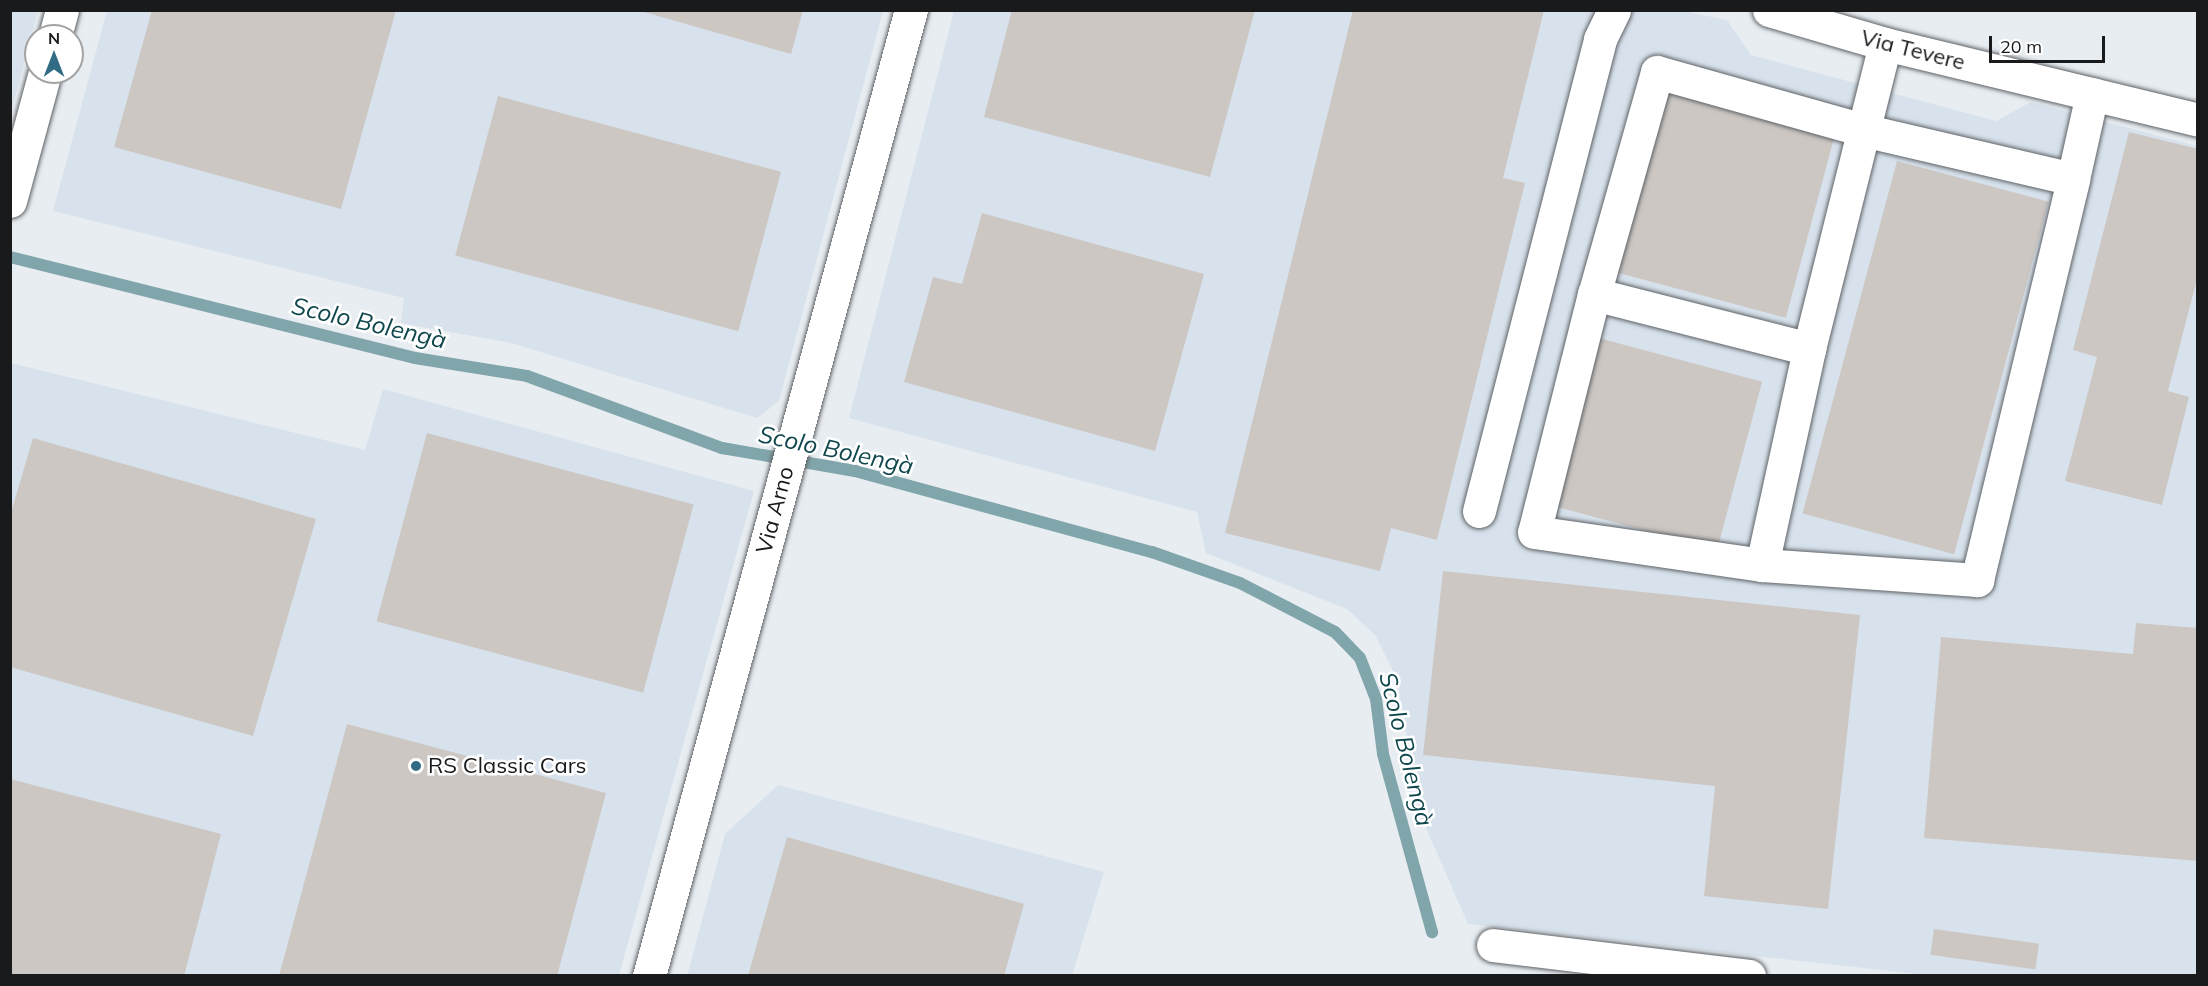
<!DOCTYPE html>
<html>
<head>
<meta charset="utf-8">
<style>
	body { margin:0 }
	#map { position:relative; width:2208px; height:986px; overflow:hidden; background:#e8edf1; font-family:Mulish,sans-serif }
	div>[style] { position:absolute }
	.built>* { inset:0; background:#d7e2ec }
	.stream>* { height:12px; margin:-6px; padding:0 6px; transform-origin:6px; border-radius:6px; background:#80a5aa }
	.building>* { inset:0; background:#ccc7c3; transform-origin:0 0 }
	.roads { filter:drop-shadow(0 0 2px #5f6367) drop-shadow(0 0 2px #5f6367) }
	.minor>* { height:33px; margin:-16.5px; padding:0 16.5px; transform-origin:16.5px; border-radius:16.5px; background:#fff }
	.dots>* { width:16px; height:16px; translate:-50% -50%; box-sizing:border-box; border:3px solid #fff; border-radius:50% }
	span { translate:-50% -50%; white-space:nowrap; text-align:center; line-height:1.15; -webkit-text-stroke:5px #fff; paint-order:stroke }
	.street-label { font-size:22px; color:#191a1c }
	.poi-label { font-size:22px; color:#191a1c }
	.left { translate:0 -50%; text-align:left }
	.water-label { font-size:24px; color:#0f474d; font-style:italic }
	.frame { position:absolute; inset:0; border:12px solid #191a1c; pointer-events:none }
	.north { position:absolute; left:24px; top:24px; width:60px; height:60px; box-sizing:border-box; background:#fff; border:2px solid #a3a3a4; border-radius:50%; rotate:0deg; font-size:16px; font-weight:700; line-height:24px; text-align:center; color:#191a1c }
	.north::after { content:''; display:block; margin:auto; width:21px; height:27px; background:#326b84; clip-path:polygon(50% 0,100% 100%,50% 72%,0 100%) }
	.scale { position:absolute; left:1989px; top:36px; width:116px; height:27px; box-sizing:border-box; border:3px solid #191a1c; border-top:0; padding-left:8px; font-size:18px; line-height:21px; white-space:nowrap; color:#191a1c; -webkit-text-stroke:4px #fff; paint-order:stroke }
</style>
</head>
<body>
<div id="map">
	<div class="built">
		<div style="clip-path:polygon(11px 10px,38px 11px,11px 112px,10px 11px)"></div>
		<div style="clip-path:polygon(107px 11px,883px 11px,779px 401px,757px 418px,511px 343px,401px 323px,404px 298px,53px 211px)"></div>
		<div style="clip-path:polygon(954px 11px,1683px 11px,1727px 20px,1751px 55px,1996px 121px,2031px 102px,2197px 146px,2197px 975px,1926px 975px,1468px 924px,1420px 814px,1397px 679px,1375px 635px,1347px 609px,1206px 553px,1197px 512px,849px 418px)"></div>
		<div style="clip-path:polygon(11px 363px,365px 450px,383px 389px,754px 491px,619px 975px,11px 976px)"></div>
		<div style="clip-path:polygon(778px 785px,1104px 872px,1072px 975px,687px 976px,725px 834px)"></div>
	</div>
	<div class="stream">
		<div style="left:10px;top:257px;width:417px;rotate:14deg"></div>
		<div style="left:415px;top:358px;width:113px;rotate:9.1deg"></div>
		<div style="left:527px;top:376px;width:208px;rotate:20.3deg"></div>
		<div style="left:722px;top:448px;width:135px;rotate:9.8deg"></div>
		<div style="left:855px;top:471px;width:308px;rotate:15.3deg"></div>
		<div style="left:1152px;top:552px;width:93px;rotate:19.4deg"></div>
		<div style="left:1240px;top:583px;width:107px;rotate:27.3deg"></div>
		<div style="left:1335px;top:632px;width:36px;rotate:46deg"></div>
		<div style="left:1360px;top:658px;width:44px;rotate:68.7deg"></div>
		<div style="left:1376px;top:699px;width:55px;rotate:82.7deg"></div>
		<div style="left:1383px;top:754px;width:185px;rotate:74.6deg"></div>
	</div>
	<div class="building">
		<div style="clip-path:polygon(152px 10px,396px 10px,341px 209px,114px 147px)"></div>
		<div style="clip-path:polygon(637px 10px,803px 10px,791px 54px)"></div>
		<div style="clip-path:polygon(1012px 10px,1255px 10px,1210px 177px,984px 117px)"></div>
		<div style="clip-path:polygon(1353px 10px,1544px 10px,1503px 178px,1525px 183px,1437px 540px,1391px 528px,1380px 571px,1225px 533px)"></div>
		<div style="left:1666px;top:89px;width:175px;height:190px;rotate:15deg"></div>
		<div style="left:498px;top:96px;width:293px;height:165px;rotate:15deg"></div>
		<div style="clip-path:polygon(2129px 132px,2198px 149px,2198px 275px,2168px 391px,2189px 397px,2162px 505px,2065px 481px,2097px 357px,2073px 350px)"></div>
		<div style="left:1897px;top:161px;width:157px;height:365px;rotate:15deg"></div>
		<div style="clip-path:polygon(982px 213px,1204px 274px,1155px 451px,904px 382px,933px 277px,962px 284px)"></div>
		<div style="left:1595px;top:337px;width:173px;height:174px;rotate:15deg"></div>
		<div style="left:427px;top:433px;width:276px;height:195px;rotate:15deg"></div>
		<div style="clip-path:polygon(33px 438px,316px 519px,253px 736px,10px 667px,10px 516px)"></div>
		<div style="clip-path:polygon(1443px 571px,1860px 615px,1828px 909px,1704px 896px,1715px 786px,1423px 755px)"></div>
		<div style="clip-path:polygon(2136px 623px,2198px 628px,2198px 861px,1924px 838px,1941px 637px,2133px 654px)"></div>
		<div style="clip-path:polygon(347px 724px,606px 793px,557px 976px,279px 976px)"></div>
		<div style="clip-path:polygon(10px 779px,221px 834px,184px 976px,10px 976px)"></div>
		<div style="clip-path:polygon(787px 837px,1024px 904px,1004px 976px,748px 976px)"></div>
		<div style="left:1934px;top:929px;width:106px;height:26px;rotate:8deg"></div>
	</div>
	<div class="roads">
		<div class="minor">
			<div style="left:1769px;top:10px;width:121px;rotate:16.3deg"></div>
			<div style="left:1885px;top:44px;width:322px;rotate:13.6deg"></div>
			<div style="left:55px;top:36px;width:27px;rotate:-75deg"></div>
			<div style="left:2073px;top:179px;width:216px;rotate:-166.9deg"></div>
			<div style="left:1863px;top:130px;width:214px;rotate:-164.3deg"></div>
			<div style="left:1657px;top:72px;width:231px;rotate:105.8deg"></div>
			<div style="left:1594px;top:294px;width:245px;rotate:104.1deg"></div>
			<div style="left:1534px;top:532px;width:230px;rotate:8.2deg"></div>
			<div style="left:1762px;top:565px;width:216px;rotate:4deg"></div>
			<div style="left:1977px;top:580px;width:412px;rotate:-76.5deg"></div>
			<div style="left:2073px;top:179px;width:87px;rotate:-77.4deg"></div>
			<div style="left:10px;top:201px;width:134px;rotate:-74.8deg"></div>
			<div style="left:1594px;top:294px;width:222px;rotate:14.3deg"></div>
			<div style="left:1479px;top:511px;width:487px;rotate:-75.6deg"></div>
			<div style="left:1600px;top:39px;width:32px;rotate:-64deg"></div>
			<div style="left:1762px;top:565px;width:221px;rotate:-77.7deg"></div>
			<div style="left:1809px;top:349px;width:314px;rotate:-76deg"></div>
			<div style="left:1493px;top:945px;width:258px;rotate:6.9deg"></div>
			<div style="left:649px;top:976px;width:1001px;rotate:-74.83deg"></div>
		</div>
	</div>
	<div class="dots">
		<div style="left:416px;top:766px;background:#326b84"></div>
	</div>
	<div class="street-label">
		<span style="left:1913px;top:50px;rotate:14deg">Via Tevere</span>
		<span style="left:775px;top:510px;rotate:-75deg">Via Arno</span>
	</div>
	<div class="poi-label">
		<span class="left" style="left:428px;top:766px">RS Classic Cars</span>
	</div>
	<div class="water-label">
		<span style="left:369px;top:323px;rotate:13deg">Scolo Bolengà</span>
		<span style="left:836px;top:450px;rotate:12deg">Scolo Bolengà</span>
		<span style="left:1406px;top:749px;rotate:76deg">Scolo Bolengà</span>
	</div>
	<div class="frame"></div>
	<div class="north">N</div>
	<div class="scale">20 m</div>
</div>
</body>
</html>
